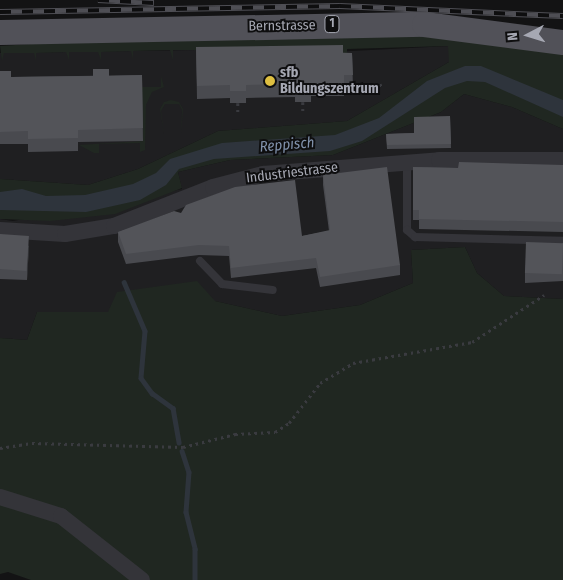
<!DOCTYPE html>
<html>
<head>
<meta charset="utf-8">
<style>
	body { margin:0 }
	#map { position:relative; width:563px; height:580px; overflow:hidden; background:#131314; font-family:"Fira Sans Condensed",sans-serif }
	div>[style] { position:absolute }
	.built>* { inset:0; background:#1f1f21 }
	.green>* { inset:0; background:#202721 }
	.water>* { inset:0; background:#2e343c }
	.stream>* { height:4.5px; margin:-2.25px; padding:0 2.25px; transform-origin:2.25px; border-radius:2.25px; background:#2e343c }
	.path>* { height:2.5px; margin-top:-1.25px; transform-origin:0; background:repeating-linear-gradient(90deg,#3a3b40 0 2.5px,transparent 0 6.5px) }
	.lane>* { height:8px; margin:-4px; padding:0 4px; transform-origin:4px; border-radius:4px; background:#343439 }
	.street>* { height:16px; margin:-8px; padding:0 8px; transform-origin:8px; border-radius:8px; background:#343439 }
	.primary>* { height:25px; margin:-12.5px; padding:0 12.5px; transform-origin:12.5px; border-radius:12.5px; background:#515158 }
	.rail>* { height:5.5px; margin-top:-2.75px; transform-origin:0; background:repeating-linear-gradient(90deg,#0e0e0f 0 11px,#4e4e54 0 22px); box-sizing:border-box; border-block:1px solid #4e4e54 }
	.wall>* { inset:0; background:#494a4f }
	.shaded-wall>* { inset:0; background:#2f3033 }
	.building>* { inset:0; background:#535459; transform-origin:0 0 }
	.dots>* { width:14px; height:14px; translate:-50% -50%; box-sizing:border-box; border:2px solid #0e0e0f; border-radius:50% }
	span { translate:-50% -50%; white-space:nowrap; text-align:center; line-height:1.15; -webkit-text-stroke:4px #0e0e0f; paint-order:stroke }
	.shield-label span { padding:1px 4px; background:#0e0e0f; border:1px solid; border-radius:4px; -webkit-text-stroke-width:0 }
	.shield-label { font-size:12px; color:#a6a8b3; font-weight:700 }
	.street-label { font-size:14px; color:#a6a8b3 }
	.poi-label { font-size:14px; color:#a6a8b3; font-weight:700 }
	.left { translate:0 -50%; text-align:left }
	.water-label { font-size:15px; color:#8091ab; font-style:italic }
	.north { position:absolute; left:503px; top:10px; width:50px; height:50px; -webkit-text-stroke:4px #0e0e0f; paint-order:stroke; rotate:265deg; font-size:14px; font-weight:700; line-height:20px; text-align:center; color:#a6a8b3 }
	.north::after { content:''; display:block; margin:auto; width:18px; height:22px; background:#a6a8b3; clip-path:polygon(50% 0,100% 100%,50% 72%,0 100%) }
</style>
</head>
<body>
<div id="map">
	<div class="built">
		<div style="clip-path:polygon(449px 46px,449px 62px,347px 121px,218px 131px,138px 169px,88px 185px,0 179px,0 53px,196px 50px,196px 59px)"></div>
		<div style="clip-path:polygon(464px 94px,512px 107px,563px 129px,563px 299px,504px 296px,477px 273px,465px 247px,411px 250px,413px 283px,360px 305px,282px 316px,215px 301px,108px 312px,37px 312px,27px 340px,0 338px,0 219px,13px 221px,182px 189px,178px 172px,230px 160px,333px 155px,441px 112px)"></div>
	</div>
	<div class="green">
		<div style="clip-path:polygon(399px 34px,563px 51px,563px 129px,512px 107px,464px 94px,441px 112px,333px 155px,230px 160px,178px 172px,182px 188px,115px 214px,50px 221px,0 219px,0 179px,88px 185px,138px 169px,218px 131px,347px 121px,449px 62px,448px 46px,347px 49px,347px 57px,196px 60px,196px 50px,173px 50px,173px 60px,170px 50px,133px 51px,133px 59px,131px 51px,101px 52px,101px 60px,98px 52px,69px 52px,69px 60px,66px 52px,36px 53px,36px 61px,34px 53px,4px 53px,2px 61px,0 46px,124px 38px)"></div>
		<div style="clip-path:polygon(161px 76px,164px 87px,152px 92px,146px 105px,145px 150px,140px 152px,140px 143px,99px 144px,99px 153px,94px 153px,79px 145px,143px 141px,142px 87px,161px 87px)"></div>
		<div style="clip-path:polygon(171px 100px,179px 102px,183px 109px,181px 134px,182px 110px,179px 104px,165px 104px,161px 111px,164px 135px,160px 109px,164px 102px)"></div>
		<div style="clip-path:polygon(465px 247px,477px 273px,504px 296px,563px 299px,563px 580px,31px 580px,8px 572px,0 574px,0 338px,27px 340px,37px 312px,108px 312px,117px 292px,197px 281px,215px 301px,282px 316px,360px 305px,413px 283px,411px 250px)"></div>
	</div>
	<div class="water">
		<div style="clip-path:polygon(465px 66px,481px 66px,563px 100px,563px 117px,485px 82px,467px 81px,445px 88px,362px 141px,330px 151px,214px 159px,179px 169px,166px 185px,140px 200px,86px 212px,0 210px,0 192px,22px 189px,46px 196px,85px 195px,133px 184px,156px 173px,170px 159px,222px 143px,335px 135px,379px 118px,427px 81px)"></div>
	</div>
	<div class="stream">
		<div style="left:124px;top:282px;width:53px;rotate:66.8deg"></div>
		<div style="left:145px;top:331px;width:47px;rotate:94.9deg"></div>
		<div style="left:141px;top:378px;width:19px;rotate:54deg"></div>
		<div style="left:152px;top:393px;width:26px;rotate:36deg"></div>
		<div style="left:173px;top:408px;width:35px;rotate:80deg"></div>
		<div style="left:182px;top:451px;width:22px;rotate:72deg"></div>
		<div style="left:189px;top:472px;width:40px;rotate:94.3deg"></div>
		<div style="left:186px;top:512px;width:38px;rotate:76deg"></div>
		<div style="left:195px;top:549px;width:31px;rotate:90deg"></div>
	</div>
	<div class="path">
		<div style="left:370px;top:90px;width:12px;rotate:-31deg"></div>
		<div style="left:380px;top:84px;width:5px;rotate:53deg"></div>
		<div style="left:303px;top:102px;width:11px;rotate:90deg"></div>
		<div style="left:238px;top:103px;width:11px;rotate:90deg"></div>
		<div style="left:0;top:448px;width:32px;rotate:-9deg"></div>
		<div style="left:32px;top:443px;width:151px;rotate:1.5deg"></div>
		<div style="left:183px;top:447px;width:54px;rotate:-14deg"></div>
		<div style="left:235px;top:434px;width:40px;rotate:-2.9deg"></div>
		<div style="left:275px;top:432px;width:17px;rotate:-33deg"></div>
		<div style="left:289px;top:423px;width:51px;rotate:-52.2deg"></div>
		<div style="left:320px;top:383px;width:39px;rotate:-31deg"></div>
		<div style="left:353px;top:363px;width:121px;rotate:-10deg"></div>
		<div style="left:472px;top:342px;width:86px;rotate:-33.1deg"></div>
	</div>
	<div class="lane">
		<div style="left:407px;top:161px;width:69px;rotate:90deg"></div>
		<div style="left:407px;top:230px;width:11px;rotate:41deg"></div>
		<div style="left:415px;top:237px;width:148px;rotate:1.5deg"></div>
		<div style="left:200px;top:261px;width:32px;rotate:46deg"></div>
		<div style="left:222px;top:284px;width:51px;rotate:6.7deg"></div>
	</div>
	<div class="street">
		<div style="left:0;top:230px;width:65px;rotate:3.5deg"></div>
		<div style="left:65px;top:234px;width:50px;rotate:-9.3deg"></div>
		<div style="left:114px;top:226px;width:106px;rotate:-21.5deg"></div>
		<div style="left:213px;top:187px;width:52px;rotate:-14.6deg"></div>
		<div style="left:263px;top:174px;width:177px;rotate:-4.5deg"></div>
		<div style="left:439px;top:160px;width:124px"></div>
		<div style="left:0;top:497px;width:64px;rotate:17.3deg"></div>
		<div style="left:61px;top:516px;width:103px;rotate:38.3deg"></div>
	</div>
	<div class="primary">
		<div style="left:0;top:32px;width:424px;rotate:-1.1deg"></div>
		<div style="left:424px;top:24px;width:140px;rotate:7.4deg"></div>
	</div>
	<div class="rail">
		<div style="left:98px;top:0;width:56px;rotate:3.1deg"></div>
		<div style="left:0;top:12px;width:340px;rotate:-1deg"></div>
		<div style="left:340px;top:6px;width:223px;rotate:2.6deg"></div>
	</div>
	<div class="wall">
		<div style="clip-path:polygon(196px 47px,352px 53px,353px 88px,344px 88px,344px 96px,311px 96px,311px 102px,295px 102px,295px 97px,246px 98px,246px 103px,230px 103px,230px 98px,197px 99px)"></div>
		<div style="clip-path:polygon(0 71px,11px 77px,142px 75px,143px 141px,78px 142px,78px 151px,28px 152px,28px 144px,0 144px)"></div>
		<div style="clip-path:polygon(450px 116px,451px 148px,387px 149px,386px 134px,414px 133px)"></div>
		<div style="clip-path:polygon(563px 165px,563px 232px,419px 229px,419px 220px,413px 220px,413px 167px,458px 168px)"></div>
		<div style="clip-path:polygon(323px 175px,400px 265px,400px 275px,320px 287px,316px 268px,231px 278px,229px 256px,199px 255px,126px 264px,118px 242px,118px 232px,181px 213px,302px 236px,329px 231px,323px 185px)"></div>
		<div style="clip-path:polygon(0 234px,29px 246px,27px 280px,0 279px)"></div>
		<div style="clip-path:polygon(563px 243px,563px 281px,525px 283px,525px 273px)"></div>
	</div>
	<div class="shaded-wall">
		<div style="clip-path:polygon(29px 236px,29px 246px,27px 280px,27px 270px)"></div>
	</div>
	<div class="building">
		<div style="clip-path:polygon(343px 45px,343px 53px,352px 53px,353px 75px,344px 75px,344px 83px,311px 84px,311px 89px,303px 90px,295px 90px,295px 84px,246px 85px,246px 91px,230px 91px,230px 85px,197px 86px,196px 47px)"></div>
		<div style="clip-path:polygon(93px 69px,109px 69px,109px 76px,142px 75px,143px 128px,78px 130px,78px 138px,28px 139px,28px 131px,0 132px,0 71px,11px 71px,11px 77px,93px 76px)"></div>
		<div style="clip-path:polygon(450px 116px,451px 144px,387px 145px,386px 134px,414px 133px,414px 117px)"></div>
		<div style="clip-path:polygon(459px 162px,563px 165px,563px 222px,419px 219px,419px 210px,413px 210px,413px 167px,458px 168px)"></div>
		<div style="clip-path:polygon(387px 167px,400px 265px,320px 277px,316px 258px,231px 268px,229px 246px,199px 245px,126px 254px,118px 232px,174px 211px,181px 213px,186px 205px,235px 187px,295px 180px,302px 236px,330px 230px,323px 175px)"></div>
		<div style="left:0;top:234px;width:29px;height:35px;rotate:4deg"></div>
		<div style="left:526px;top:242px;width:37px;height:31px;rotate:2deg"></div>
	</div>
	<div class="dots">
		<div style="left:270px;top:81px;background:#debf41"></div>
	</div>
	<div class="shield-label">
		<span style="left:332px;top:24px">1</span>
	</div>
	<div class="street-label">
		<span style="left:282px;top:26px;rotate:-1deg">Bernstrasse</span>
		<span style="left:292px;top:173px;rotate:-7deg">Industriestrasse</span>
	</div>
	<div class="poi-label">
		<span class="left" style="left:280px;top:81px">sfb<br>Bildungszentrum</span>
	</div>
	<div class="water-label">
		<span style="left:287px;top:145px;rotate:-5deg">Reppisch</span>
	</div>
	<div class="north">N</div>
</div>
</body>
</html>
